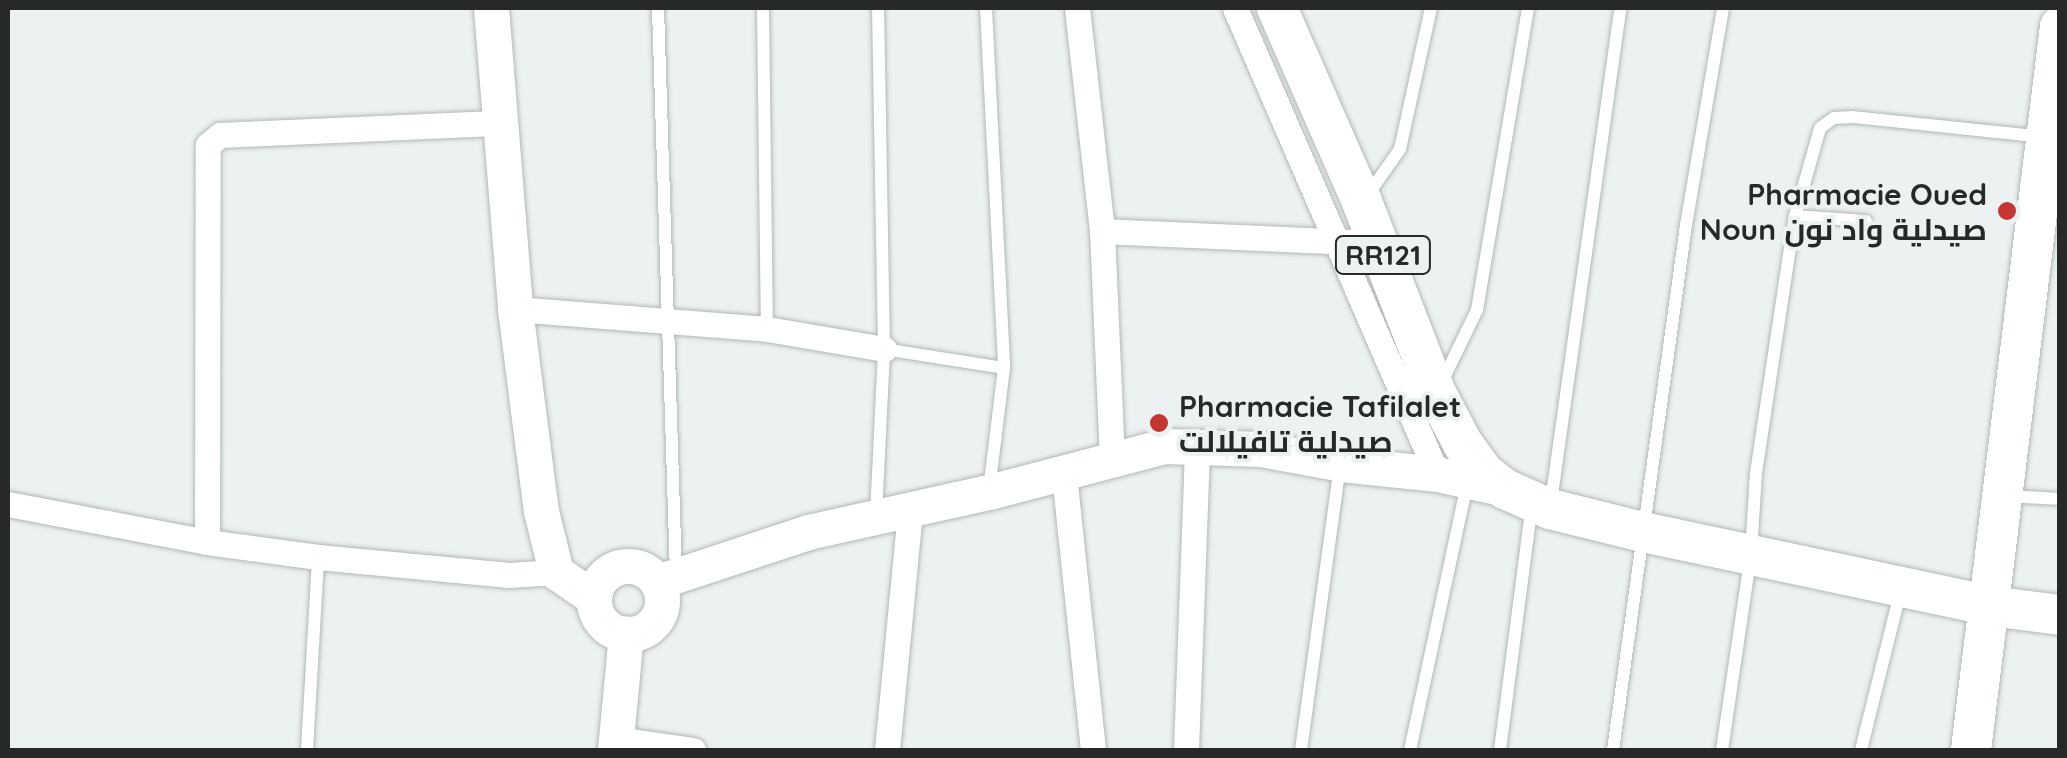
<!DOCTYPE html>
<html>
<head>
<meta charset="utf-8">
<style>
	body { margin:0 }
	#map { position:relative; width:2067px; height:758px; overflow:hidden; background:#ecf2f1; font-family:Quicksand,Cairo,sans-serif }
	div>[style] { position:absolute }
	.roads { filter:drop-shadow(0 0 2px #b3b8b8) drop-shadow(0 0 2px #b3b8b8) }
	.lane>* { height:12px; margin:-6px; padding:0 6px; transform-origin:6px; border-radius:6px; background:#fff }
	.street>* { height:25px; margin:-12.5px; padding:0 12.5px; transform-origin:12.5px; border-radius:12.5px; background:#fff }
	.secondary>* { height:35px; margin:-17.5px; padding:0 17.5px; transform-origin:17.5px; border-radius:17.5px; background:#fff }
	.secondary>.ring { margin:-17.5px; padding:0; box-sizing:content-box; background:none; border:35px solid #fff; border-radius:50% }
	.primary>* { height:40px; margin:-20px; padding:0 20px; transform-origin:20px; border-radius:20px; background:#fff }
	.dots>* { width:28px; height:28px; translate:-50% -50%; box-sizing:border-box; border:5px solid #ecf2f1; border-radius:50% }
	span { translate:-50% -50%; white-space:nowrap; text-align:center; line-height:1.15; -webkit-text-stroke:8px #ecf2f1; paint-order:stroke }
	.shield-label span { padding:2px 8px; background:#ecf2f1; border:2px solid; border-radius:8px; -webkit-text-stroke-width:0 }
	.shield-label { font-size:28px; color:#272929; font-weight:700 }
	.poi-label { font-size:30px; color:#272929; font-weight:700 }
	.right { translate:-100% -50%; text-align:right }
	.left { translate:0 -50%; text-align:left }
	.frame { position:absolute; inset:0; border:10px solid #272929; pointer-events:none }
</style>
</head>
<body>
<div id="map">
	<div class="roads">
		<div class="lane">
			<div style="left:658px;top:8px;width:565px;rotate:88.18deg"></div>
			<div style="left:763px;top:8px;width:321px;rotate:89.3deg"></div>
			<div style="left:986px;top:8px;width:360px;rotate:87.1deg"></div>
			<div style="left:1004px;top:368px;width:123px;rotate:97deg"></div>
			<div style="left:1367px;top:196px;width:57px;rotate:-54.9deg"></div>
			<div style="left:1400px;top:149px;width:144px;rotate:-77.6deg"></div>
			<div style="left:1795px;top:216px;width:71px;rotate:4deg"></div>
			<div style="left:884px;top:349px;width:121px;rotate:9deg"></div>
			<div style="left:1442px;top:382px;width:80px;rotate:-64.1deg"></div>
			<div style="left:1477px;top:310px;width:306px;rotate:-80.4deg"></div>
			<div style="left:2007px;top:496px;width:53px;rotate:3.2deg"></div>
			<div style="left:1551px;top:502px;width:499px;rotate:-82deg"></div>
			<div style="left:876px;top:515px;width:166px;rotate:-87.2deg"></div>
			<div style="left:884px;top:349px;width:341px;rotate:-91deg"></div>
			<div style="left:307px;top:750px;width:193px;rotate:-86.7deg"></div>
			<div style="left:1301px;top:750px;width:287px;rotate:-82.2deg"></div>
			<div style="left:1410px;top:750px;width:272px;rotate:-77.9deg"></div>
			<div style="left:1500px;top:750px;width:247px;rotate:-82.6deg"></div>
			<div style="left:1613px;top:750px;width:530px;rotate:-82.08deg"></div>
			<div style="left:1686px;top:225px;width:220px;rotate:-80.3deg"></div>
			<div style="left:1722px;top:750px;width:198px;rotate:-81.6deg"></div>
			<div style="left:1751px;top:554px;width:81px;rotate:-86.5deg"></div>
			<div style="left:1756px;top:473px;width:260px;rotate:-81.4deg"></div>
			<div style="left:1795px;top:216px;width:91px;rotate:-74.1deg"></div>
			<div style="left:1820px;top:128px;width:17px;rotate:-36deg"></div>
			<div style="left:1834px;top:118px;width:19px;rotate:-3deg"></div>
			<div style="left:1853px;top:117px;width:191px;rotate:6deg"></div>
			<div style="left:1861px;top:750px;width:162px;rotate:-76deg"></div>
		</div>
		<div class="street">
			<div style="left:1077px;top:8px;width:224px;rotate:83.6deg"></div>
			<div style="left:1102px;top:231px;width:229px;rotate:87.5deg"></div>
			<div style="left:1235px;top:8px;width:508px;rotate:66.56deg"></div>
			<div style="left:1102px;top:231px;width:249px;rotate:2.5deg"></div>
			<div style="left:515px;top:309px;width:253px;rotate:4.5deg"></div>
			<div style="left:767px;top:329px;width:119px;rotate:9.7deg"></div>
			<div style="left:1064px;top:474px;width:278px;rotate:84deg"></div>
			<div style="left:8px;top:504px;width:203px;rotate:10.8deg"></div>
			<div style="left:207px;top:542px;width:112px;rotate:7.7deg"></div>
			<div style="left:318px;top:557px;width:192px;rotate:5.4deg"></div>
			<div style="left:509px;top:575px;width:47px;rotate:-3.7deg"></div>
			<div style="left:207px;top:542px;width:397px;rotate:-89.9deg"></div>
			<div style="left:208px;top:145px;width:16px;rotate:-40deg"></div>
			<div style="left:220px;top:135px;width:280px;rotate:-2.5deg"></div>
			<div style="left:616px;top:739px;width:78px;rotate:8.1deg"></div>
			<div style="left:887px;top:750px;width:240px;rotate:-84.5deg"></div>
			<div style="left:1186px;top:750px;width:306px;rotate:-87.9deg"></div>
		</div>
		<div class="secondary">
			<div style="left:491px;top:8px;width:302px;rotate:85.4deg"></div>
			<div style="left:515px;top:309px;width:204px;rotate:82.7deg"></div>
			<div style="left:541px;top:511px;width:63px;rotate:76.2deg"></div>
			<div style="left:556px;top:572px;width:46px;rotate:34.4deg"></div>
			<div class="ring" style="left:594px;top:566px;width:33px;height:33px"></div>
			<div style="left:657px;top:582px;width:159px;rotate:-18.3deg"></div>
			<div style="left:808px;top:532px;width:185px;rotate:-12.5deg"></div>
			<div style="left:989px;top:492px;width:181px;rotate:-14.7deg"></div>
			<div style="left:1164px;top:446px;width:97px;rotate:1.8deg"></div>
			<div style="left:1261px;top:449px;width:81px;rotate:10.6deg"></div>
			<div style="left:1341px;top:464px;width:97px;rotate:5.9deg"></div>
			<div style="left:1437px;top:474px;width:70px;rotate:12.4deg"></div>
			<div style="left:615px;top:750px;width:117px;rotate:-84.6deg"></div>
		</div>
		<div class="primary">
			<div style="left:1277px;top:8px;width:212px;rotate:66.3deg"></div>
			<div style="left:1362px;top:202px;width:205px;rotate:68.8deg"></div>
			<div style="left:1436px;top:393px;width:58px;rotate:62.1deg"></div>
			<div style="left:1463px;top:444px;width:34px;rotate:54deg"></div>
			<div style="left:1483px;top:472px;width:28px;rotate:38deg"></div>
			<div style="left:1505px;top:489px;width:49px;rotate:24deg"></div>
			<div style="left:1550px;top:509px;width:96px;rotate:13.9deg"></div>
			<div style="left:1643px;top:532px;width:355px;rotate:12deg"></div>
			<div style="left:1990px;top:606px;width:71px;rotate:7.3deg"></div>
			<div style="left:1971px;top:750px;width:729px;rotate:-82.99deg"></div>
		</div>
	</div>
	<div class="dots">
		<div style="left:2007px;top:211px;background:#c43632"></div>
		<div style="left:1159px;top:423px;background:#c43632"></div>
	</div>
	<div class="shield-label">
		<span style="left:1383px;top:255px">RR121</span>
	</div>
	<div class="poi-label">
		<span class="right" style="left:1987px;top:211px">Pharmacie Oued<br>Noun صيدلية واد نون</span>
		<span class="left" style="left:1179px;top:423px">Pharmacie Tafilalet<br>صيدلية تافيلالت</span>
	</div>
	<div class="frame"></div>
</div>
</body>
</html>
